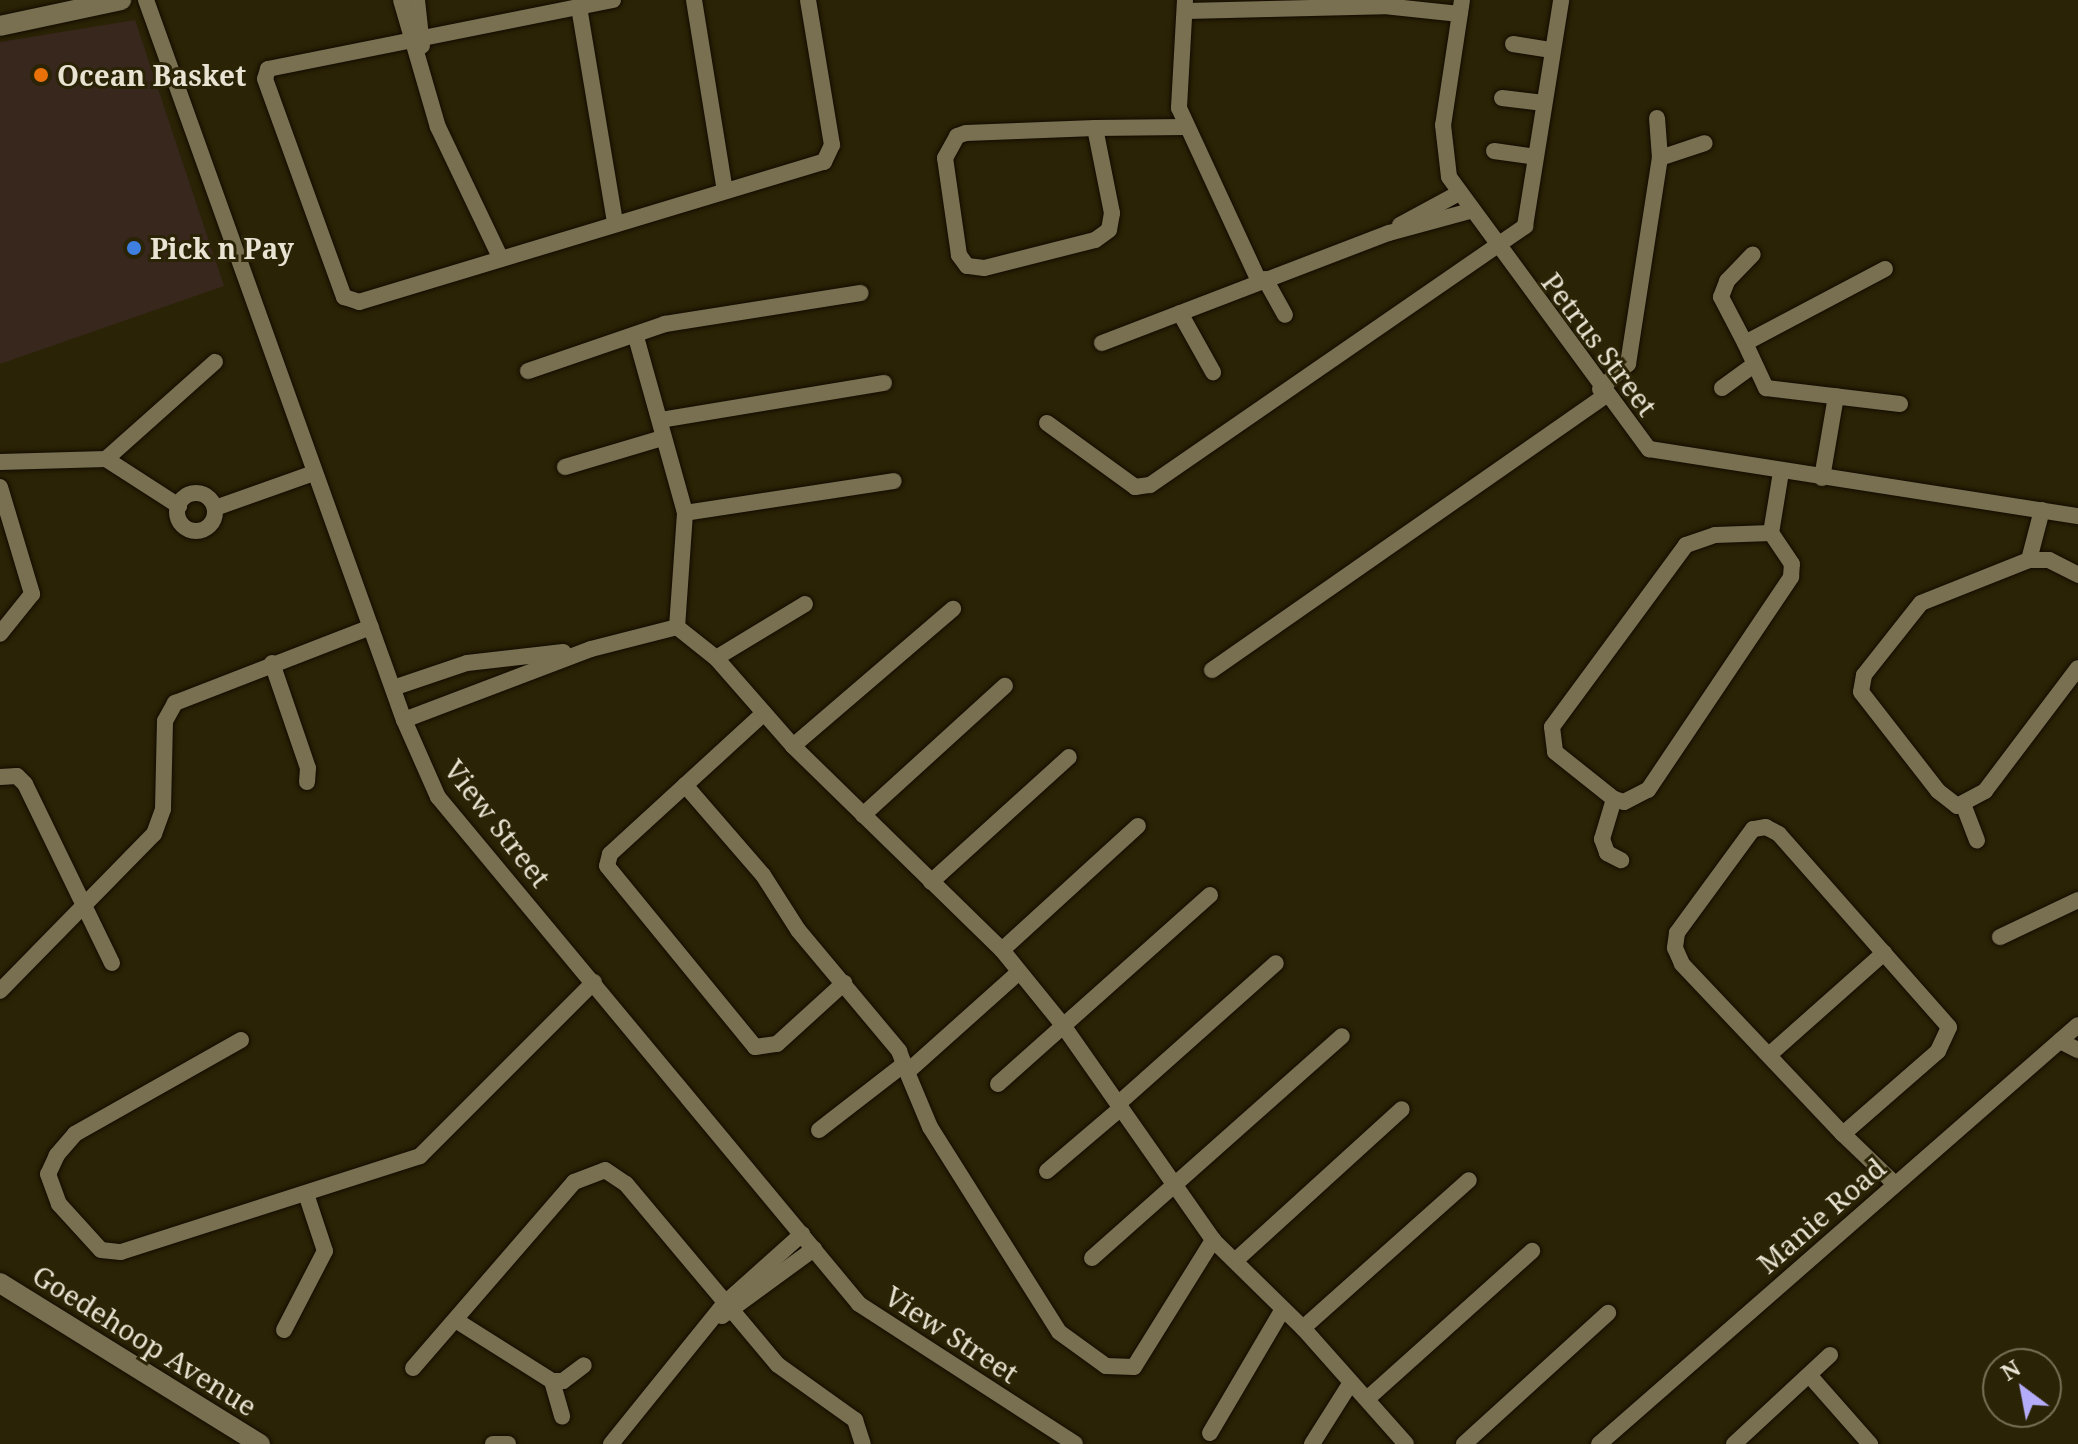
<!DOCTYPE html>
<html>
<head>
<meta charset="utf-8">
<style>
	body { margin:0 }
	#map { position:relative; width:2078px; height:1444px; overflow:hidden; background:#2b2305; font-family:"Noto Serif",serif }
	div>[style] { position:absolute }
	.commercial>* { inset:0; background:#37271d }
	.roads { filter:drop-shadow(0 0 2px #130b00) drop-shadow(0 0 2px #130b00) }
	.street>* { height:16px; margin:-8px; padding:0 8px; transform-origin:8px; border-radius:8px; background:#797051 }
	.street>.ring { margin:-8px; padding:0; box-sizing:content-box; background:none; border:16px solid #797051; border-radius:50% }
	.secondary>* { height:20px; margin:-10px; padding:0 10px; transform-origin:10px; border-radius:10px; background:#797051 }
	.dots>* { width:22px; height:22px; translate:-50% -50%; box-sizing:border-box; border:4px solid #2b2305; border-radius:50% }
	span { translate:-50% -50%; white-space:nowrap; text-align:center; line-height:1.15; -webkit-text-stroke:6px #2b2305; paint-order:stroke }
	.poi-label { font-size:28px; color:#e8e3d2; font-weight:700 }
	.left { translate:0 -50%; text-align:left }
	.street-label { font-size:28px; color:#e8e3d2 }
	.north { position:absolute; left:1982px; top:1348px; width:80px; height:80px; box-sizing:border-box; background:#2b2305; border:2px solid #777057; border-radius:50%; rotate:328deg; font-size:22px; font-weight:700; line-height:32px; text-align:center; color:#e8e3d2 }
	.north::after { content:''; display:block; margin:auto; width:28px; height:36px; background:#b4acf9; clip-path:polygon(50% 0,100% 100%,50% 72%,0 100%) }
</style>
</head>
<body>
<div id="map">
	<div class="commercial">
		<div style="clip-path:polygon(135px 20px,224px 286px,0 364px,0 42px)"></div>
	</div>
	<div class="roads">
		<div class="street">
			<div style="left:146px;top:0;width:765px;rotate:70.29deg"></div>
			<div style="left:404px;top:720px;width:84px;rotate:66.2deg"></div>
			<div style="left:438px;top:797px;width:659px;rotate:50.29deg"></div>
			<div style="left:859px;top:1304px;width:257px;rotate:32.9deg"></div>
			<div style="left:401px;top:0;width:132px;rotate:73.8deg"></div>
			<div style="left:438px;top:127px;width:146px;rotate:64.5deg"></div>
			<div style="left:417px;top:0;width:46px;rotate:83.8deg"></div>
			<div style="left:613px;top:0;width:352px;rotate:168.7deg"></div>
			<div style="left:268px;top:69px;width:10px;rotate:107deg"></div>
			<div style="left:265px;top:79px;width:232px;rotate:70.1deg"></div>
			<div style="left:344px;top:297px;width:16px;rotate:18deg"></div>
			<div style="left:359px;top:302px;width:486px;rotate:-16.8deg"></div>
			<div style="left:824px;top:162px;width:19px;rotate:-65deg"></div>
			<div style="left:832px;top:145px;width:147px;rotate:-99.4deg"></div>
			<div style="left:694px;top:0;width:193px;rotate:80.8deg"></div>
			<div style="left:1185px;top:0;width:108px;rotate:93.2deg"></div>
			<div style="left:1179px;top:108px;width:191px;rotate:65.2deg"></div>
			<div style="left:1462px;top:0;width:126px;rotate:98.6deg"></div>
			<div style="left:1443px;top:125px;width:52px;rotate:83.4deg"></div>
			<div style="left:1449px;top:177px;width:338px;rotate:53.7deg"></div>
			<div style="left:1649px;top:449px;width:434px;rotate:8.9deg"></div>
			<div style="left:579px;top:7px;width:218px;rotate:80.5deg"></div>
			<div style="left:1186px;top:11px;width:198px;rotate:-1.4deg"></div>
			<div style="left:1384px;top:6px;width:76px;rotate:6deg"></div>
			<div style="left:1513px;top:44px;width:39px;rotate:9deg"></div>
			<div style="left:1502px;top:98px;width:42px;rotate:6.8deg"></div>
			<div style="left:1657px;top:118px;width:40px;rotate:85.7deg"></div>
			<div style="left:1095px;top:128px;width:87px;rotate:78.7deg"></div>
			<div style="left:1112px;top:213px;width:17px;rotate:100deg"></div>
			<div style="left:1109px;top:230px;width:17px;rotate:144deg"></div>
			<div style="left:1095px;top:240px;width:114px;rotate:165.8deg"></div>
			<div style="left:984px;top:268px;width:17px;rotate:-173deg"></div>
			<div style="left:967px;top:266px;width:14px;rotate:-126deg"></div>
			<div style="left:959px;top:255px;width:98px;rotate:-98.2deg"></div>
			<div style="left:945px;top:158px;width:25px;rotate:-61deg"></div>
			<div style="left:957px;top:136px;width:9px;rotate:-18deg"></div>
			<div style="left:966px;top:133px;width:129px;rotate:-2.2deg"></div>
			<div style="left:1095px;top:128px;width:90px;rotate:-0.6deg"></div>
			<div style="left:1494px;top:151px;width:42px;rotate:8.1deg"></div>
			<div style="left:1400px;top:225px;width:65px;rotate:-28.5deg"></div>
			<div style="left:1885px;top:269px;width:158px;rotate:152.1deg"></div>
			<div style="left:1745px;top:343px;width:50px;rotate:65deg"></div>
			<div style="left:1766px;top:388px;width:135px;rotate:6.8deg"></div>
			<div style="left:1265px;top:279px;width:41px;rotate:60.9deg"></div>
			<div style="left:1180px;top:313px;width:68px;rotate:60.8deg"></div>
			<div style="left:636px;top:337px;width:183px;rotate:74.4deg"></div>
			<div style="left:685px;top:513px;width:114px;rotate:94deg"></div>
			<div style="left:1102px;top:343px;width:307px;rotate:-21deg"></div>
			<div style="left:1389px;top:233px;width:84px;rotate:-15.2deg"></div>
			<div style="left:1745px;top:343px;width:52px;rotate:-117.6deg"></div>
			<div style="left:1721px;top:297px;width:17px;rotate:-69deg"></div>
			<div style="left:1727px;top:281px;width:37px;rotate:-46deg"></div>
			<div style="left:528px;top:371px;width:145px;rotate:-18.9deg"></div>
			<div style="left:665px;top:324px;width:198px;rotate:-9deg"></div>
			<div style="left:1722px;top:388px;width:37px;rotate:-36deg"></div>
			<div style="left:1600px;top:389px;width:38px;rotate:-42deg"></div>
			<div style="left:1628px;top:364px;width:208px;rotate:-81.2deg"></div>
			<div style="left:1660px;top:158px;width:47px;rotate:-18.4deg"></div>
			<div style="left:660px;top:420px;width:227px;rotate:-9.4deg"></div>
			<div style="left:1047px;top:423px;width:109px;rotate:36deg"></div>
			<div style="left:1135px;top:487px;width:15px;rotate:-8deg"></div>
			<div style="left:1150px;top:485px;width:456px;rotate:-34.6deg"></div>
			<div style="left:1525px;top:226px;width:229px;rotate:-80.9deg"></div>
			<div style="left:106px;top:459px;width:146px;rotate:-41.7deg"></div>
			<div style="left:0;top:462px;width:106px;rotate:-1.6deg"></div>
			<div style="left:106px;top:459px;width:87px;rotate:32.8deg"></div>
			<div style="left:565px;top:467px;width:101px;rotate:-16.6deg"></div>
			<div style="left:1822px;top:478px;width:83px;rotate:-80.3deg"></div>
			<div style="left:0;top:487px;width:112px;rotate:73.3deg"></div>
			<div style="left:32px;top:594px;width:51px;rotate:128.7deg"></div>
			<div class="ring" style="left:177px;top:493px;width:22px;height:22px"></div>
			<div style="left:215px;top:508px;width:105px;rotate:-19.5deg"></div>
			<div style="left:2042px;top:510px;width:52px;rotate:104.6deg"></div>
			<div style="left:2029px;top:560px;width:116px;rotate:158.3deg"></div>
			<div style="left:1921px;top:603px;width:92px;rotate:128.4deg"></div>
			<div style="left:1864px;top:675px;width:17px;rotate:100deg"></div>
			<div style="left:1861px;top:692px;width:125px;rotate:52.1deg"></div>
			<div style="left:1938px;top:791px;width:24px;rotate:38deg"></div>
			<div style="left:1957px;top:806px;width:32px;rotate:-28deg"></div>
			<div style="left:1985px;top:791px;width:154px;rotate:-52.9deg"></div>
			<div style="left:685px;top:513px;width:211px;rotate:-8.7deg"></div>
			<div style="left:1771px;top:533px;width:56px;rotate:178deg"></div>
			<div style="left:1715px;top:535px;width:31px;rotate:161deg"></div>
			<div style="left:1686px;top:545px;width:226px;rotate:126.4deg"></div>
			<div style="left:1552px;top:727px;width:25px;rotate:83deg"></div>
			<div style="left:1555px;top:752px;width:75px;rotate:38.5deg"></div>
			<div style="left:1614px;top:799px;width:10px;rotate:17deg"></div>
			<div style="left:1624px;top:802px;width:27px;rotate:-27deg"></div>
			<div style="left:1648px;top:790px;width:257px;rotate:-56.1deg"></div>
			<div style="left:1791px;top:577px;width:13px;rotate:-86deg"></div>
			<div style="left:1792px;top:564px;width:37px;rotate:-124deg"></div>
			<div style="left:1771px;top:533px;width:62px;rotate:-80.7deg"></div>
			<div style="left:2029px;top:560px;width:20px"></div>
			<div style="left:2049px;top:560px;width:33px;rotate:27deg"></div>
			<div style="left:677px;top:627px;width:50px;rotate:38.5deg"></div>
			<div style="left:716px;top:658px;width:117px;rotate:48.8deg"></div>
			<div style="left:793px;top:746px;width:292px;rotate:44.3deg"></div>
			<div style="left:1002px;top:950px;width:95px;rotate:51deg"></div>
			<div style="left:1062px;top:1024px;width:264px;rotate:55deg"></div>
			<div style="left:1213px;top:1240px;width:126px;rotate:44.4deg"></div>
			<div style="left:1303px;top:1328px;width:155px;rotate:48.4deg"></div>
			<div style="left:716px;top:658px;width:104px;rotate:-31.2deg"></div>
			<div style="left:272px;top:663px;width:111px;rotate:71.1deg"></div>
			<div style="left:308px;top:768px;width:14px;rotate:94deg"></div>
			<div style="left:1212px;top:670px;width:479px;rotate:-34.9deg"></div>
			<div style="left:393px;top:688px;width:78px;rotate:-18.7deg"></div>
			<div style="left:467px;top:663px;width:97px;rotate:-6.5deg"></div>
			<div style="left:764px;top:713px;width:209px;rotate:137.5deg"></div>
			<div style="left:610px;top:854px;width:12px;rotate:104deg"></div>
			<div style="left:607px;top:866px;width:234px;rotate:50.7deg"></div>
			<div style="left:755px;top:1047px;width:22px;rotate:-8deg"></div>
			<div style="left:777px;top:1044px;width:91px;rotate:-42.3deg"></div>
			<div style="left:404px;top:720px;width:200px;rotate:-20.8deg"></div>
			<div style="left:591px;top:649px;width:89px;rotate:-14.3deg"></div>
			<div style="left:793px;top:746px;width:211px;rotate:-40.6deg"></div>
			<div style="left:0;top:777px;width:17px;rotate:-3deg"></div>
			<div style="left:17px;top:776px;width:11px;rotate:45deg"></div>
			<div style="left:25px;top:784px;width:199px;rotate:64.1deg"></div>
			<div style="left:685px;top:785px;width:119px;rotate:49.1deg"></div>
			<div style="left:763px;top:875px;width:65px;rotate:57.5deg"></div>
			<div style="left:798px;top:930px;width:158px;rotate:50.1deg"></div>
			<div style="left:899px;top:1051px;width:22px;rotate:69deg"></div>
			<div style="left:1614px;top:799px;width:42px;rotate:106.7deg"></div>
			<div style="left:1602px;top:839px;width:15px;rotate:70deg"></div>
			<div style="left:1607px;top:853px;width:16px;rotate:27deg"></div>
			<div style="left:1963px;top:804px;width:39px;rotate:69deg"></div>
			<div style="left:863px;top:815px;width:192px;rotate:-42.3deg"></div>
			<div style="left:931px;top:882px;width:186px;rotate:-42.2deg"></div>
			<div style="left:2000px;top:937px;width:86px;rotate:-25.4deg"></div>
			<div style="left:1002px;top:950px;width:184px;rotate:-42.4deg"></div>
			<div style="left:1019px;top:972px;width:150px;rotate:138.2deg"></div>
			<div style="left:907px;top:1072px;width:60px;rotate:67.3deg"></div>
			<div style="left:930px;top:1127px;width:242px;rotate:57.8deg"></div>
			<div style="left:1059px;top:1332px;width:58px;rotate:35.9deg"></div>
			<div style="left:1106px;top:1366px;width:28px;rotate:2deg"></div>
			<div style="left:1134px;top:1367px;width:150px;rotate:-58.1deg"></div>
			<div style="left:0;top:991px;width:220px;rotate:-45.6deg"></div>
			<div style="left:154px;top:834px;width:27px;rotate:-70deg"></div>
			<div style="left:163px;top:809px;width:88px;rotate:-88.7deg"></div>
			<div style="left:165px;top:721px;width:21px;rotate:-61deg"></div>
			<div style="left:175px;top:703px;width:210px;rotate:-21.2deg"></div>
			<div style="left:241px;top:1040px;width:191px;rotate:150.5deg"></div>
			<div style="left:75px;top:1134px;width:28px;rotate:131deg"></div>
			<div style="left:57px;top:1155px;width:21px;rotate:115deg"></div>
			<div style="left:48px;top:1174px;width:32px;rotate:70deg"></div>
			<div style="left:59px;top:1204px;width:62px;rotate:47.6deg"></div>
			<div style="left:101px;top:1250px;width:20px;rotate:6deg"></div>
			<div style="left:121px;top:1252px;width:314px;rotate:-17.8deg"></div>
			<div style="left:420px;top:1156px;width:246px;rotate:-45deg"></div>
			<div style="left:2060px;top:1041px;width:20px;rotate:27deg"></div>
			<div style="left:1769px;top:1055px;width:154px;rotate:-41.6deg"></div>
			<div style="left:998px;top:1084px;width:284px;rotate:-41.7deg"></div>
			<div style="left:1119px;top:1103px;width:210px;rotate:-41.7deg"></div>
			<div style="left:819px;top:1130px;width:108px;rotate:-37.8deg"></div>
			<div style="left:1843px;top:1134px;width:126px;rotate:-41.1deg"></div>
			<div style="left:1938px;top:1051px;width:26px;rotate:-65deg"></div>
			<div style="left:1949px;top:1027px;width:257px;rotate:-131.4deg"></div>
			<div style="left:1779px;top:834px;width:15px;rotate:-152deg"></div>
			<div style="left:1766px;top:827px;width:13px;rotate:171deg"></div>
			<div style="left:1753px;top:829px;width:129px;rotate:126.2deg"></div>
			<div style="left:1677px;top:933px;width:15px;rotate:98deg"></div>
			<div style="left:1675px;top:948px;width:17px;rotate:66deg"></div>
			<div style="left:1682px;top:964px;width:234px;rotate:46.6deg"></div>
			<div style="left:1843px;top:1134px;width:72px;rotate:43.9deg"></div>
			<div style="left:1047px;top:1171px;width:97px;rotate:-40.4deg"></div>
			<div style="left:1092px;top:1258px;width:334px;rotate:-41.6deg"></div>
			<div style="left:1236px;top:1260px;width:224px;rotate:-42.3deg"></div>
			<div style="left:722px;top:1316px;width:114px;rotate:-36.1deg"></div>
			<div style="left:457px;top:1321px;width:112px;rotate:32.3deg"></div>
			<div style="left:552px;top:1381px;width:11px"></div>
			<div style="left:563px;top:1381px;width:26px;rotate:-37deg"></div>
			<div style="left:1303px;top:1328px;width:222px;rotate:-41.7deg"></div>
			<div style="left:284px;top:1330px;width:89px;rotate:-62.6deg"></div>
			<div style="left:325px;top:1251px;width:60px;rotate:-108.4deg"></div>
			<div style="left:413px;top:1368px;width:246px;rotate:-49.1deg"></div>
			<div style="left:574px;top:1182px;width:33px;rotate:-21deg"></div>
			<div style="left:605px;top:1170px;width:25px;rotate:34deg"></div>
			<div style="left:626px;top:1184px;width:236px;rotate:50deg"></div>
			<div style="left:778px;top:1365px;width:95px;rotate:35.5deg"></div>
			<div style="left:855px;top:1420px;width:25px;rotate:72deg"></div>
			<div style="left:1810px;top:1376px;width:91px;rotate:48.6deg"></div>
			<div style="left:552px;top:1381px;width:37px;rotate:74deg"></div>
			<div style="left:1367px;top:1399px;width:222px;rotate:-41.9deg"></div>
			<div style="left:1210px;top:1433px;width:144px;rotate:-59.5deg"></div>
			<div style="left:493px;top:1444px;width:15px"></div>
			<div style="left:611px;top:1444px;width:180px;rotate:-51.1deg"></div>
			<div style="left:724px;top:1304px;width:105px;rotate:-41.9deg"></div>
			<div style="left:1312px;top:1444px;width:71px;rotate:-57.7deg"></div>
			<div style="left:1464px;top:1444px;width:195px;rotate:-42.3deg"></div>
			<div style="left:1599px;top:1444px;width:636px;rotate:-41.18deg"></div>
			<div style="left:1734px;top:1444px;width:131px;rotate:-42.8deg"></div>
		</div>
		<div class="secondary">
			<div style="left:0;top:26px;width:124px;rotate:-12.1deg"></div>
			<div style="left:0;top:1283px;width:306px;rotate:31.8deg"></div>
		</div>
	</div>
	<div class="dots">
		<div style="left:41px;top:75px;background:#e8710a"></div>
		<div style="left:134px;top:248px;background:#3f7fe0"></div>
	</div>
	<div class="poi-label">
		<span class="left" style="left:57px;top:75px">Ocean Basket</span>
		<span class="left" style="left:150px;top:248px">Pick n Pay</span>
	</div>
	<div class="street-label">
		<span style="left:1600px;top:344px;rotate:53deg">Petrus Street</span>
		<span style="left:498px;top:823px;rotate:52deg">View Street</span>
		<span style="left:1821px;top:1215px;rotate:-41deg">Manie Road</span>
		<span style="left:952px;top:1334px;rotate:33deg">View Street</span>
		<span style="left:145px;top:1340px;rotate:32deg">Goedehoop Avenue</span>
	</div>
	<div class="north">N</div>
</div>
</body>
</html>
